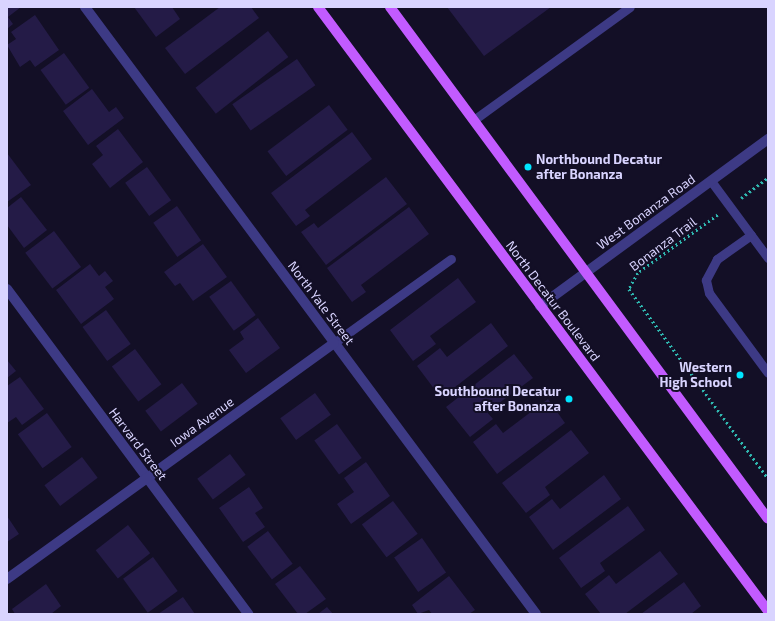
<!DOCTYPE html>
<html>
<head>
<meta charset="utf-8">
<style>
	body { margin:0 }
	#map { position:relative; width:775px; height:621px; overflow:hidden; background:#130f26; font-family:"Exo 2",sans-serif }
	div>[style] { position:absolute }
	.building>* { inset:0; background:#241b47; transform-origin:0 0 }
	.path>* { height:2.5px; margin-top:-1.25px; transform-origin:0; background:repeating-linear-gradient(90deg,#2fb8b0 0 2px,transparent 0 5px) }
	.service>* { height:9px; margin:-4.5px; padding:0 4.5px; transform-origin:4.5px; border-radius:4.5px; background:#3d3a85 }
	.minor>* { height:10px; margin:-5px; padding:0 5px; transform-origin:5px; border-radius:5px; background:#3d3a85 }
	.tertiary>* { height:10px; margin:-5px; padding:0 5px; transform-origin:5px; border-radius:5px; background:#3d3a85 }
	.primary>* { height:10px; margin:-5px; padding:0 5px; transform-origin:5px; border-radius:5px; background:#c25bff }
	.dots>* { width:11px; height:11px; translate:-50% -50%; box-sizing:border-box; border:2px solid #130f26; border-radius:50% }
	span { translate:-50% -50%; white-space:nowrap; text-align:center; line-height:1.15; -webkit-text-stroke:4px #130f26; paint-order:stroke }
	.poi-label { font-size:13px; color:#d9d4ff; font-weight:700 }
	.left { translate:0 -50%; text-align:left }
	.right { translate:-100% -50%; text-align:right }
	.street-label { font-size:13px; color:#d9d4ff }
	.frame { position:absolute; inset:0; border:8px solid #d9d4ff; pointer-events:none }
</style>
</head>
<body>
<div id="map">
	<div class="building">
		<div style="clip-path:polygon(7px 7px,21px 7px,8px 17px,13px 24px,7px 29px)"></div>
		<div style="clip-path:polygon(134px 7px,172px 7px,180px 19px,156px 37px)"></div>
		<div style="clip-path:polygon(220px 7px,251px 7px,259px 18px,185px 74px,165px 48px)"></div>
		<div style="clip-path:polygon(447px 7px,551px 7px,484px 56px)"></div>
		<div style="clip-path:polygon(35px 15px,59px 50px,35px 67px,30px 60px,20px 67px,7px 45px,16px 39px,11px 32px)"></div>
		<div style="left:268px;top:31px;width:33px;height:92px;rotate:52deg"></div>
		<div style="left:64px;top:53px;width:43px;height:29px;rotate:54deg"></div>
		<div style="left:297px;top:59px;width:32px;height:79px;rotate:55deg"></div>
		<div style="clip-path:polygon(92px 89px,109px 112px,116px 107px,124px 118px,88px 145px,63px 111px)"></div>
		<div style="left:329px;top:105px;width:31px;height:77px;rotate:53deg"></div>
		<div style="clip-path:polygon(118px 129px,143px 162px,110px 188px,92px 164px,103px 155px,96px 146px)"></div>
		<div style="clip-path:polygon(352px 132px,372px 159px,305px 210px,310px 216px,296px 226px,271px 193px)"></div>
		<div style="clip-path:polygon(7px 153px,31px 185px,7px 202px)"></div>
		<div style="left:147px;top:167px;width:41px;height:27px;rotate:54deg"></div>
		<div style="clip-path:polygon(386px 177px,407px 204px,326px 265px,301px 232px,314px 223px,318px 228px)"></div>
		<div style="clip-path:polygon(21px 197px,47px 230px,24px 248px,7px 225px,7px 208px)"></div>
		<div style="left:177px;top:206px;width:42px;height:29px;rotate:55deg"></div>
		<div style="clip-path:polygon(409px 207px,429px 234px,361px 285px,366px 292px,352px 302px,327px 268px)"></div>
		<div style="left:54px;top:231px;width:45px;height:36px;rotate:53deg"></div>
		<div style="clip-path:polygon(203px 244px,227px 277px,193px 301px,180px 283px,175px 286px,164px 272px)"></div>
		<div style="clip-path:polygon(90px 264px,99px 276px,105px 271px,113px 281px,105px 287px,114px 299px,81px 324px,56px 290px)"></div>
		<div style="clip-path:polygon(458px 278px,476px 302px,430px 336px,436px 344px,413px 361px,390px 330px)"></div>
		<div style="left:231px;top:281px;width:42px;height:27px;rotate:54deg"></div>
		<div style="left:106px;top:310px;width:42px;height:29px;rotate:54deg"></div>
		<div style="clip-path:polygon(258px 318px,280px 348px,246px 373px,229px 350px,244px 339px,240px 332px)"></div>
		<div style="clip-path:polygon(491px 323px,508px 346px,441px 398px,417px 366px,440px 348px,447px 357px)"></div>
		<div style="left:135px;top:349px;width:44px;height:29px;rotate:53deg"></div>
		<div style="clip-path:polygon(514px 354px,533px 378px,487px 412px,493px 419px,470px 437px,446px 407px)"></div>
		<div style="clip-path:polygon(7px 360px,16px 371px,7px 378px)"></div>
		<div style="clip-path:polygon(20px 377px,44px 409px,22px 425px,16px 417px,7px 423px,7px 386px)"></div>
		<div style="left:182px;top:383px;width:26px;height:46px;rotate:53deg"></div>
		<div style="left:315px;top:393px;width:27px;height:43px;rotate:54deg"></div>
		<div style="clip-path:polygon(548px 399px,565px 423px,497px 474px,473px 442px,496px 424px,503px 433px)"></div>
		<div style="left:47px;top:413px;width:42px;height:36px;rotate:54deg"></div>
		<div style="left:337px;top:424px;width:42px;height:28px;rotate:54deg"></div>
		<div style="clip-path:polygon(571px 430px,589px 453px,545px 487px,550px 495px,526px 513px,502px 483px)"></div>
		<div style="left:230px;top:454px;width:26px;height:41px;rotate:53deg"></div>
		<div style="left:82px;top:457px;width:26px;height:47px;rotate:53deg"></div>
		<div style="clip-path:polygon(366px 462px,390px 496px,351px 524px,337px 504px,354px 492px,344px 478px)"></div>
		<div style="clip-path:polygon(604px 475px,621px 499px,553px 550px,529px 517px,552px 499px,560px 509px)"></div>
		<div style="clip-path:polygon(249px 487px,263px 508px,255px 513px,265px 527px,243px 542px,219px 508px)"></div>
		<div style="left:393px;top:501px;width:41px;height:39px;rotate:53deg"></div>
		<div style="clip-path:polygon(628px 506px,645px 530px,600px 563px,605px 571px,581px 588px,559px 558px)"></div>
		<div style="clip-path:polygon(7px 516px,19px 534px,7px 542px)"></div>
		<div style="left:128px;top:525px;width:36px;height:41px;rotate:52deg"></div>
		<div style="left:268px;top:531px;width:41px;height:26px;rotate:53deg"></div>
		<div style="left:422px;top:538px;width:42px;height:34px;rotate:55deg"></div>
		<div style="clip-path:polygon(660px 551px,678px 574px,625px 614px,601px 614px,585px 594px,609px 575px,616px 584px)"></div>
		<div style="left:153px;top:557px;width:42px;height:37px;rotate:54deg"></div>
		<div style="clip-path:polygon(300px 566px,326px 599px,305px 614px,298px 614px,275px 584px)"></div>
		<div style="clip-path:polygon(449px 576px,475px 610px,469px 614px,432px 614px,429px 610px,418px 614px,412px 605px)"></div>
		<div style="clip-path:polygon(684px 582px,701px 606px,691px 614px,641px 614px)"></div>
		<div style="clip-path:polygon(46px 584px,61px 606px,51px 614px,15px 614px,12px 609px)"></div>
		<div style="clip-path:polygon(183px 597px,195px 614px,158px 614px)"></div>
		<div style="clip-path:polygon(327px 607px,333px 614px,318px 614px)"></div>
	</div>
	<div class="path">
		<div style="left:741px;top:198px;width:34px;rotate:-37deg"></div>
		<div style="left:718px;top:215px;width:99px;rotate:144.1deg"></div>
		<div style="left:638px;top:273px;width:18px;rotate:119deg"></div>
		<div style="left:629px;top:289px;width:235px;rotate:53.7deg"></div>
	</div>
	<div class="service">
		<div style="left:475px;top:119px;width:191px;rotate:-35.9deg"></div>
		<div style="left:711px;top:181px;width:96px;rotate:53.5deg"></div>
		<div style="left:751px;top:235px;width:42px;rotate:144.8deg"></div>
		<div style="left:717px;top:259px;width:24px;rotate:118deg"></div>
		<div style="left:706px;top:280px;width:13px;rotate:77deg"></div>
		<div style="left:709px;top:293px;width:99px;rotate:53.6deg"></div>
		<div style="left:334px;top:343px;width:144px;rotate:-35.7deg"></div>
	</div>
	<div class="minor">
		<div style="left:85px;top:7px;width:756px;rotate:53.39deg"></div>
		<div style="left:7px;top:289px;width:405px;rotate:53.4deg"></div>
		<div style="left:7px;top:579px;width:403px;rotate:-35.8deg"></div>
	</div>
	<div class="tertiary">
		<div style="left:540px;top:306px;width:283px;rotate:-36.2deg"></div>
	</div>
	<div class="primary">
		<div style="left:318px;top:7px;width:753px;rotate:53.31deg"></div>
		<div style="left:390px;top:7px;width:636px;rotate:53.56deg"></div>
	</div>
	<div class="dots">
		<div style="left:528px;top:167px;background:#00e5ff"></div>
		<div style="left:740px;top:375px;background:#00e5ff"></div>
		<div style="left:569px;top:399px;background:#00e5ff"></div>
	</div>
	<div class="poi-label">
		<span class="left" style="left:536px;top:167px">Northbound Decatur<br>after Bonanza</span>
		<span class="right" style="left:732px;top:375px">Western<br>High School</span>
		<span class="right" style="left:561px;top:399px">Southbound Decatur<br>after Bonanza</span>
	</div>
	<div class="street-label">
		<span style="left:646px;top:212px;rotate:-36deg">West Bonanza Road</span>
		<span style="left:663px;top:244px;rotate:-37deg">Bonanza Trail</span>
		<span style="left:553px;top:301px;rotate:53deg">North Decatur Boulevard</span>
		<span style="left:321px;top:303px;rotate:53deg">North Yale Street</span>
		<span style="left:202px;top:422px;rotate:-36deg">Iowa Avenue</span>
		<span style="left:138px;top:444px;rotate:53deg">Harvard Street</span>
	</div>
	<div class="frame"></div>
</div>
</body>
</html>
